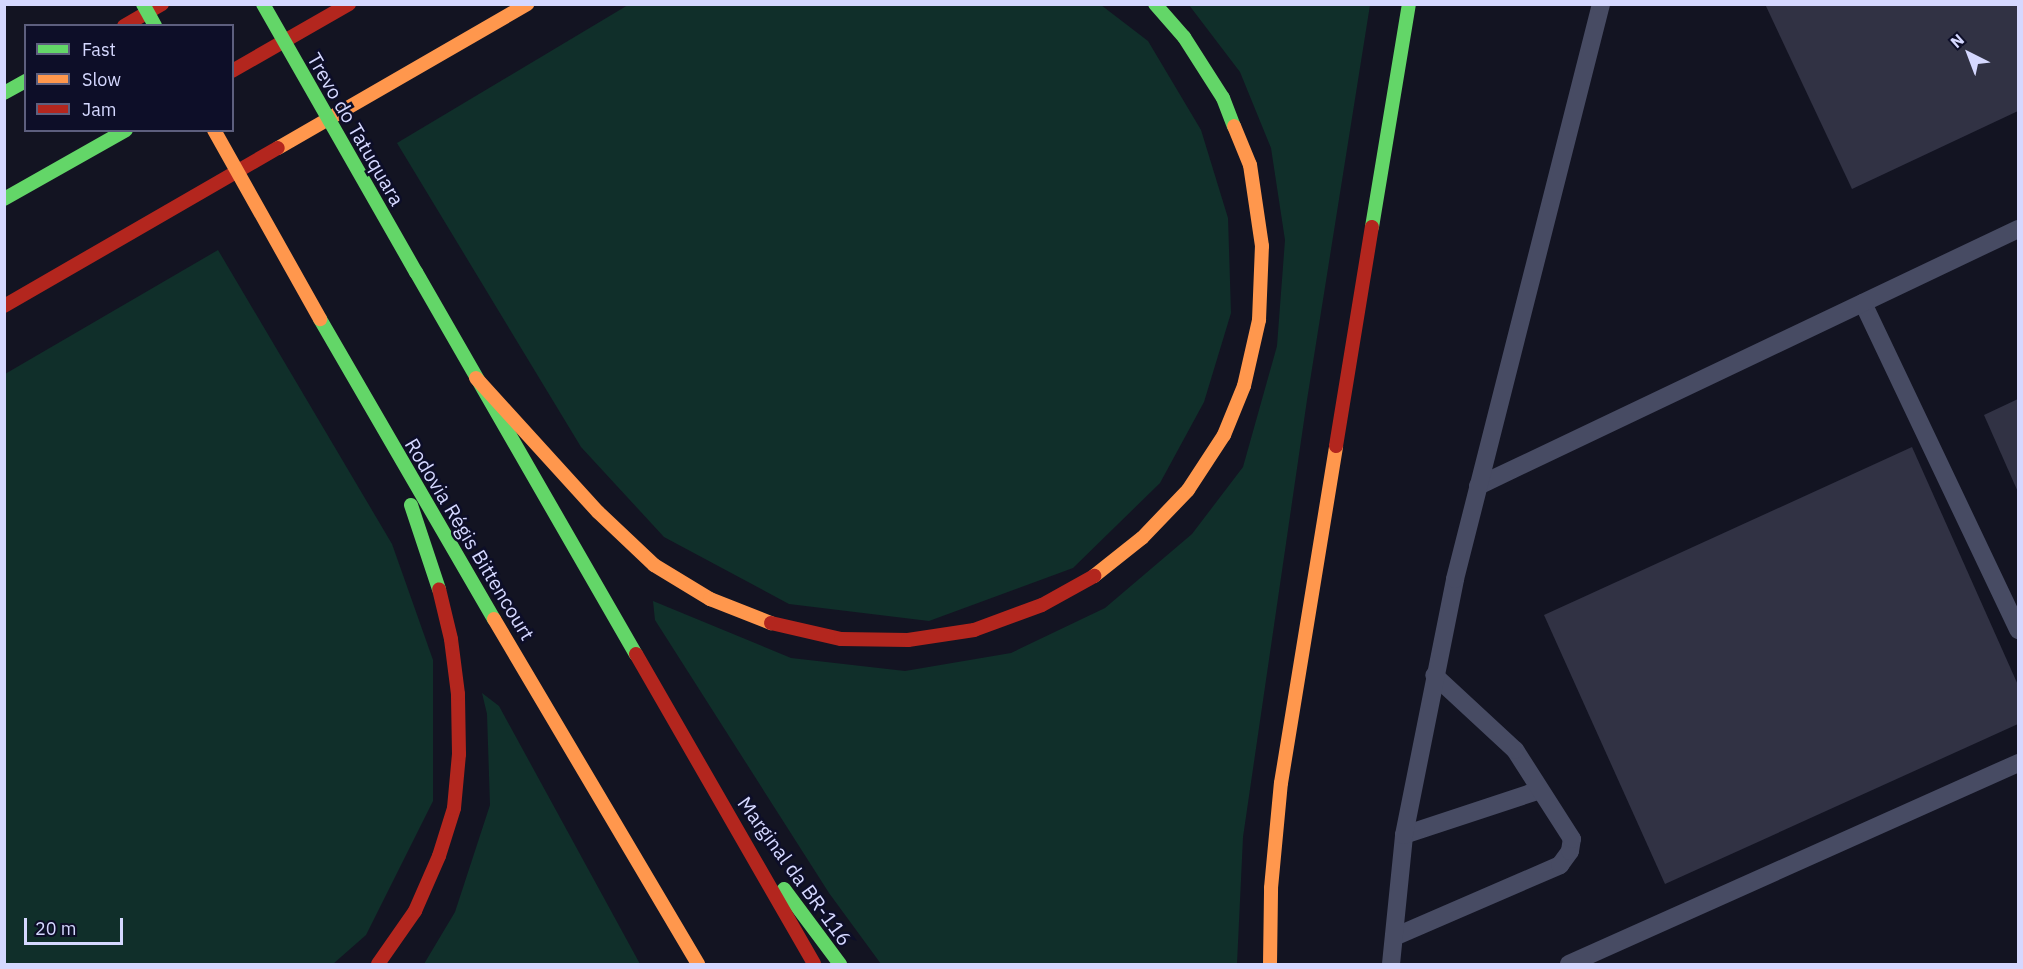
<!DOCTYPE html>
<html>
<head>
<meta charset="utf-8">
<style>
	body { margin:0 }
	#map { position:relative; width:2023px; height:969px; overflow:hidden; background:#131422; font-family:"IBM Plex Sans",sans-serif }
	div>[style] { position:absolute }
	.green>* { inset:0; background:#102f2a }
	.building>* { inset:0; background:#313244 }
	.lane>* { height:18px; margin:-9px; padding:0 9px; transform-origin:9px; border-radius:9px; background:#474b63 }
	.fast>* { height:14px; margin:-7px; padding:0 7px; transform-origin:7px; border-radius:7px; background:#63d668 }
	.slow>* { height:14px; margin:-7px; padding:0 7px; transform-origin:7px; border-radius:7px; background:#ff974d }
	.jam>* { height:14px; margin:-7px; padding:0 7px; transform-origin:7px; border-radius:7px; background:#b3261e }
	.fast-bridge>* { height:14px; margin:-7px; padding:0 7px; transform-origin:7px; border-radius:7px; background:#63d668 }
	.slow-bridge>* { height:14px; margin:-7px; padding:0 7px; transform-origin:7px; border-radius:7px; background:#ff974d }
	span { translate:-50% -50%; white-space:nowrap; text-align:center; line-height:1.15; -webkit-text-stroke:5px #0d0e28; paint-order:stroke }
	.street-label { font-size:20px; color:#d5d8ff }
	.frame { position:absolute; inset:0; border:6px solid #d5d8ff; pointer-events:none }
	.legend { position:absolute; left:24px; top:24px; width:210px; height:108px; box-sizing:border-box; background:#0d0e28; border:2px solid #5d5f7e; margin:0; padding:8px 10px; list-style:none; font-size:18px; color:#d5d8ff }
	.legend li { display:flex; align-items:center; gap:12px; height:30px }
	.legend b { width:30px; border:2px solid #5d5f7e }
	.north { position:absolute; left:1939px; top:24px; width:60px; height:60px; -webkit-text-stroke:4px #0d0e28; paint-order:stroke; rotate:318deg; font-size:16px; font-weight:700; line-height:24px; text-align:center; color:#d5d8ff }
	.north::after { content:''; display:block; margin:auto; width:21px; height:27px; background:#d5d8ff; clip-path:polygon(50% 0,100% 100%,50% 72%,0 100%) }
	.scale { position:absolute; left:24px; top:918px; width:99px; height:27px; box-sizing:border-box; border:3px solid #d5d8ff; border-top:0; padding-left:8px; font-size:18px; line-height:21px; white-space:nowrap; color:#d5d8ff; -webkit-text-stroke:4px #0d0e28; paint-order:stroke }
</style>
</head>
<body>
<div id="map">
	<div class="green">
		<div style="clip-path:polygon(628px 5px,1101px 5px,1148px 41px,1201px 130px,1228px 218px,1231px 313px,1204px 402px,1160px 483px,1073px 568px,929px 621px,789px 604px,664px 537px,581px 447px,397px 143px)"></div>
		<div style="clip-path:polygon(1189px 5px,1370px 5px,1307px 400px,1243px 837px,1237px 964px,881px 964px,829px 893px,655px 620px,653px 601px,791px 658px,905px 671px,1011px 653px,1105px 608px,1192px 534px,1243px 467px,1277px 346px,1285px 240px,1271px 148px,1240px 72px)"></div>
		<div style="clip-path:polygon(218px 250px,392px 544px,433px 660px,433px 801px,366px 935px,333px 964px,5px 964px,5px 374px)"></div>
		<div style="clip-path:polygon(482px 693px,499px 706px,640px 964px,424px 964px,455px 912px,490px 805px,487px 714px)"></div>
	</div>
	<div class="building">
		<div style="clip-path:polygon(1765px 4px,2018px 4px,2018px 111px,1852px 189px)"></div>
		<div style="clip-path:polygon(2018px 399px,2018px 492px,1984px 415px)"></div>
		<div style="clip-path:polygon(1912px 447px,2018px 685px,2018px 724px,1665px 884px,1544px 615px)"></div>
	</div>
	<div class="lane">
		<div style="left:1863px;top:303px;width:362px;rotate:64.6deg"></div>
		<div style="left:1478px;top:486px;width:598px;rotate:-25.45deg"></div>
		<div style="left:1404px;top:835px;width:143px;rotate:-18.3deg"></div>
		<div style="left:1394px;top:937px;width:181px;rotate:-23.4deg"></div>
		<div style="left:1560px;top:865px;width:17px;rotate:-54deg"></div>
		<div style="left:1570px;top:851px;width:12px;rotate:-81deg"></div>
		<div style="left:1572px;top:839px;width:106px;rotate:-122.6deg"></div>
		<div style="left:1515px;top:750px;width:110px;rotate:-137.2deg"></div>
		<div style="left:1391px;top:964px;width:130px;rotate:-84.2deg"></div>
		<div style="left:1404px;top:835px;width:261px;rotate:-78.7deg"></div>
		<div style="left:1455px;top:579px;width:593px;rotate:-75.75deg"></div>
		<div style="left:1569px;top:964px;width:492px;rotate:-24.1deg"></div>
	</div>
	<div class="fast">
		<div style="left:1155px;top:4px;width:44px;rotate:48.7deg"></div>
		<div style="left:1184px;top:37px;width:72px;rotate:57.4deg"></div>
		<div style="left:1223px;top:98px;width:30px;rotate:69deg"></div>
		<div style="left:4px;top:93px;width:25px;rotate:-29deg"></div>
		<div style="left:4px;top:199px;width:140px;rotate:-29.5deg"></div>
		<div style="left:1372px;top:227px;width:226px;rotate:-80.6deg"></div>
		<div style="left:416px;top:272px;width:441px;rotate:60.1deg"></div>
		<div style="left:320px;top:319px;width:347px;rotate:59.9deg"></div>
		<div style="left:411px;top:505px;width:89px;rotate:71.6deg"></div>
		<div style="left:784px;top:889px;width:94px;rotate:53.3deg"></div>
	</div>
	<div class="slow">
		<div style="left:278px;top:148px;width:288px;rotate:-30deg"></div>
		<div style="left:476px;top:378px;width:181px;rotate:47.7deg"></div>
		<div style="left:598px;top:512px;width:77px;rotate:43.4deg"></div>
		<div style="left:654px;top:565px;width:66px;rotate:31.3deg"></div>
		<div style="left:710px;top:599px;width:66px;rotate:21.5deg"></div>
		<div style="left:1094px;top:576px;width:61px;rotate:-38.4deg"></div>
		<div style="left:1142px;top:538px;width:66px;rotate:-46.2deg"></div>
		<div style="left:1188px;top:490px;width:66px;rotate:-56.8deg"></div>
		<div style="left:1224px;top:435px;width:53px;rotate:-67.8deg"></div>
		<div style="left:1244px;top:386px;width:68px;rotate:-77.2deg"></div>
		<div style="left:1259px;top:320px;width:74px;rotate:-87.7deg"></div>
		<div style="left:1262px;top:246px;width:82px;rotate:-98.4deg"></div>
		<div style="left:1250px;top:165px;width:42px;rotate:-112.3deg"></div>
		<div style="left:494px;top:619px;width:401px;rotate:59.4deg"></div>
		<div style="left:1270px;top:964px;width:76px;rotate:-89.2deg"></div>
		<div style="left:1271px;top:888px;width:105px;rotate:-84.6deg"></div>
		<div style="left:1281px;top:783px;width:341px;rotate:-80.7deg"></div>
	</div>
	<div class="jam">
		<div style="left:124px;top:26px;width:44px;rotate:-30.1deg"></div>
		<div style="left:232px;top:71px;width:135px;rotate:-29.8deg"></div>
		<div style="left:4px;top:306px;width:316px;rotate:-30deg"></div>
		<div style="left:1336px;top:446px;width:222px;rotate:-80.7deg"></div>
		<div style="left:771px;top:623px;width:72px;rotate:12.9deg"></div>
		<div style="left:841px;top:639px;width:67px;rotate:0.9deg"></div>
		<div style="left:908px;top:640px;width:67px;rotate:-8.6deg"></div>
		<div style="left:974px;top:630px;width:72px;rotate:-20.2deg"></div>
		<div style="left:1042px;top:605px;width:60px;rotate:-29.1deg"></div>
		<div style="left:636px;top:654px;width:357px;rotate:60.1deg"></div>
		<div style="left:378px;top:964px;width:65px;rotate:-55.1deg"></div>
		<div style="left:415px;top:911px;width:60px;rotate:-66.4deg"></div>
		<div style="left:439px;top:856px;width:50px;rotate:-72.6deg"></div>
		<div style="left:454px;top:808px;width:54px;rotate:-84.7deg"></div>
		<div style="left:459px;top:754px;width:60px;rotate:-91deg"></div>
		<div style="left:458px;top:694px;width:55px;rotate:-97.3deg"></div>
		<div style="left:451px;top:639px;width:51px;rotate:-103.5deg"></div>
	</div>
	<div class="fast-bridge">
		<div style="left:143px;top:4px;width:25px;rotate:61deg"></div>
		<div style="left:263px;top:4px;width:309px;rotate:60.3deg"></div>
	</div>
	<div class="slow-bridge">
		<div style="left:214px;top:130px;width:217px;rotate:60.7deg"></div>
	</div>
	<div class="street-label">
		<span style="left:356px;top:129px;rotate:60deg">Trevo do Tatuquara</span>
		<span style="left:470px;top:539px;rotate:59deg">Rodovia Régis Bittencourt</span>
		<span style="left:795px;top:871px;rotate:54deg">Marginal da BR-116</span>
	</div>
	<div class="frame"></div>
	<ul class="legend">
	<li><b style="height:8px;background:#63d668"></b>Fast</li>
	<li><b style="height:8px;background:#ff974d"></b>Slow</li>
	<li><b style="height:8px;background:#b3261e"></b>Jam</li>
	</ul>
	<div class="north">N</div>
	<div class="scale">20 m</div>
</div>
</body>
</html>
